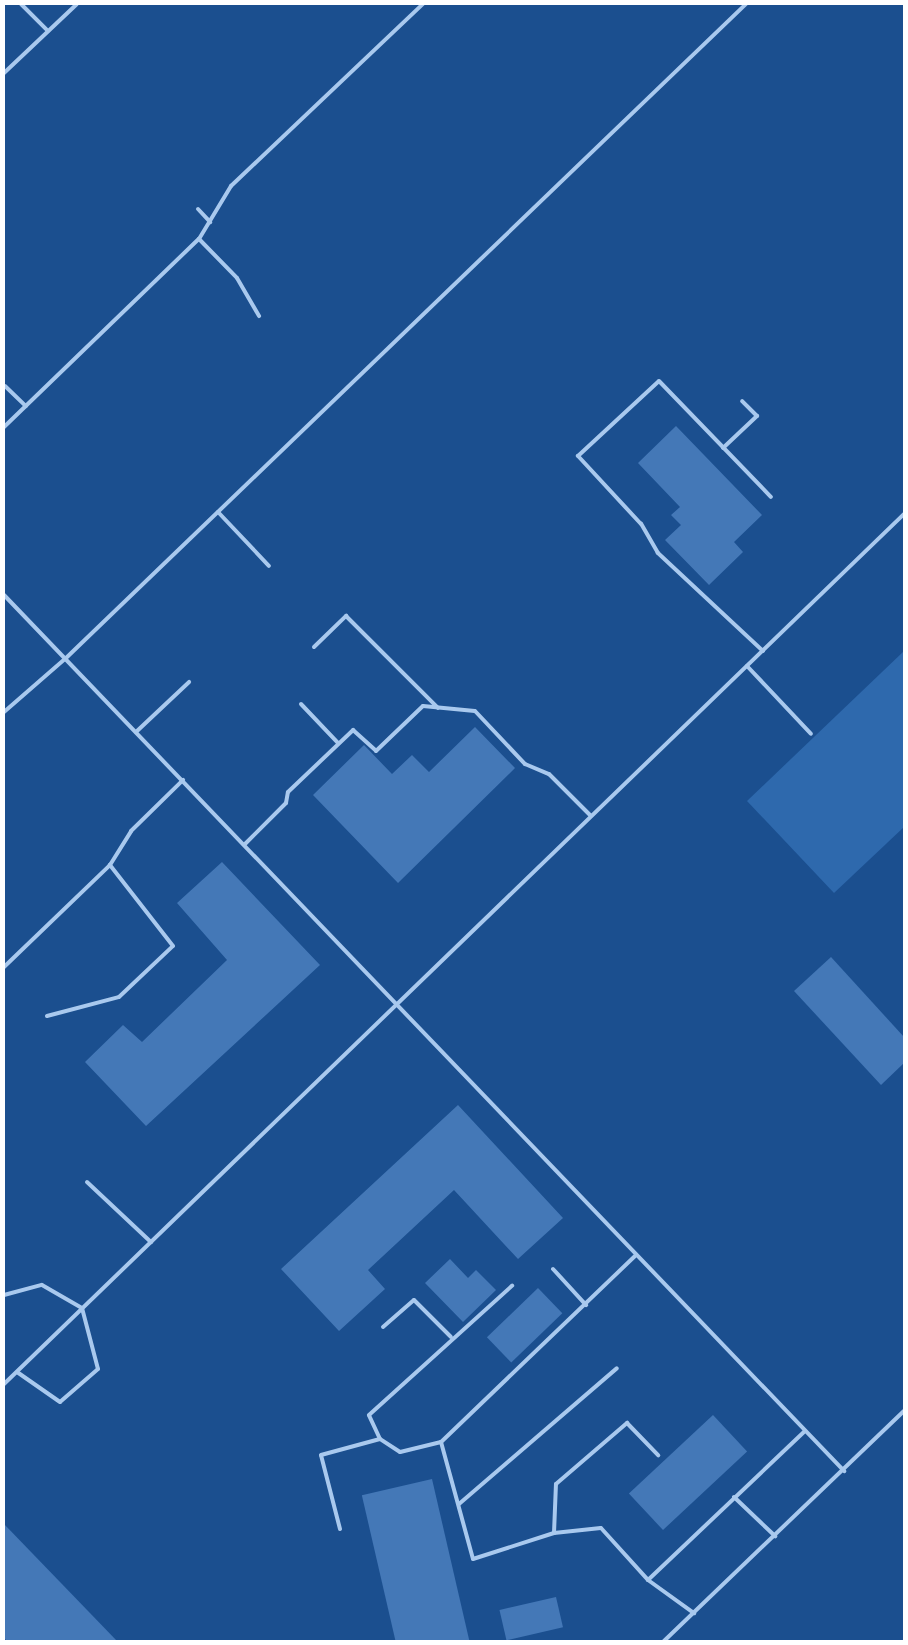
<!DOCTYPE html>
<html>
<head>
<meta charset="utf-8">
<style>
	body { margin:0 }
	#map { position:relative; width:908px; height:1645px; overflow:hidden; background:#1b4f8f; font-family:"PT Sans",sans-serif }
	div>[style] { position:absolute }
	.green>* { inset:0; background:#2e69ad }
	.building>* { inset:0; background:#4478b7; transform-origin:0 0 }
	.service>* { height:4px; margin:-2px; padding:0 2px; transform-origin:2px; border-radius:2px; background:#a9c9ee }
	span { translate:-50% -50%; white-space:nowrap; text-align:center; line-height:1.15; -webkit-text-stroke:4px #1b4f8f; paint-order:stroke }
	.frame { position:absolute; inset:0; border:5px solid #fff; pointer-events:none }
</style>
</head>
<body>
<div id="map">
	<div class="green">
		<div style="clip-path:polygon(904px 651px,904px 827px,834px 893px,747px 801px)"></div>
	</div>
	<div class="building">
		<div style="clip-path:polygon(676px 426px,762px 515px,734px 542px,743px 552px,709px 585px,665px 540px,681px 525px,671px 515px,680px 507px,638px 463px)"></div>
		<div style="clip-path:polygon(475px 727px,515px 768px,398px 883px,313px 795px,364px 745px,392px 774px,412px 755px,429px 772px)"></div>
		<div style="clip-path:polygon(222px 862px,320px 965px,146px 1126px,85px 1062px,123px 1025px,142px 1042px,227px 960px,177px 903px)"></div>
		<div style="clip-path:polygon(831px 957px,904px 1037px,904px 1063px,881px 1085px,794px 991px)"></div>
		<div style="clip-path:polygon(458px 1105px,563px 1218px,518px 1259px,454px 1190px,368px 1270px,385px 1289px,339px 1331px,281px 1269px)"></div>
		<div style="clip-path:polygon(450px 1259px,468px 1278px,476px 1270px,496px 1290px,463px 1322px,425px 1283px)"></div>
		<div style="left:538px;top:1288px;width:35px;height:71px;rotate:46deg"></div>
		<div style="left:713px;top:1415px;width:50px;height:115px;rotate:47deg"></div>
		<div style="left:432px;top:1479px;width:166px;height:72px;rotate:77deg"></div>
		<div style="clip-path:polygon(4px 1524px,117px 1641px,7px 1641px,4px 1638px)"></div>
		<div style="left:556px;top:1597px;width:31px;height:58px;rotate:77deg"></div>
	</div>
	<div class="service">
		<div style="left:21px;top:4px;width:38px;rotate:45deg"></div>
		<div style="left:4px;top:73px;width:100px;rotate:-43.4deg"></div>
		<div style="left:198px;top:209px;width:18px;rotate:47deg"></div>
		<div style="left:199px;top:239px;width:54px;rotate:45.7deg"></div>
		<div style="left:237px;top:278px;width:44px;rotate:59.9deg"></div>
		<div style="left:5px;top:386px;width:29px;rotate:44deg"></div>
		<div style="left:4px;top:427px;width:271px;rotate:-44deg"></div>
		<div style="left:199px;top:239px;width:62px;rotate:-58.9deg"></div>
		<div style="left:231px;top:186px;width:265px;rotate:-43.5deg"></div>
		<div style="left:723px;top:448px;width:47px;rotate:-43.3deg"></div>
		<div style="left:757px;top:416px;width:21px;rotate:-135deg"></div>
		<div style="left:218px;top:512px;width:74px;rotate:46.6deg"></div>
		<div style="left:4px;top:595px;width:1214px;rotate:46.2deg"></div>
		<div style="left:314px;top:647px;width:45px;rotate:-44.1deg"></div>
		<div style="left:346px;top:616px;width:130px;rotate:45deg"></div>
		<div style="left:763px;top:651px;width:144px;rotate:-137deg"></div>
		<div style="left:658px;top:553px;width:34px;rotate:-120deg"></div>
		<div style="left:641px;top:524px;width:93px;rotate:-132.8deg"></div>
		<div style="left:578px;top:456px;width:110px;rotate:-42.8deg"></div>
		<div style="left:659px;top:381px;width:161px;rotate:46deg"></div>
		<div style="left:747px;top:666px;width:93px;rotate:46.7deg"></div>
		<div style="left:301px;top:704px;width:54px;rotate:46.5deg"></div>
		<div style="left:4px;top:712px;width:81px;rotate:-41deg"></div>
		<div style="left:65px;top:659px;width:945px;rotate:-43.89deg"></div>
		<div style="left:136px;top:732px;width:73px;rotate:-43.3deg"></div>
		<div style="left:245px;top:844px;width:58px;rotate:-45deg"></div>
		<div style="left:286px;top:803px;width:11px;rotate:-80deg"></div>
		<div style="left:288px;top:792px;width:90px;rotate:-43.6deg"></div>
		<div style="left:353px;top:730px;width:31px;rotate:42deg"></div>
		<div style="left:376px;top:751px;width:65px;rotate:-43.8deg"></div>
		<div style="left:423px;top:706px;width:52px;rotate:5.5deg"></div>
		<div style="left:475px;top:711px;width:73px;rotate:46.7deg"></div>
		<div style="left:525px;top:764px;width:26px;rotate:23deg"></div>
		<div style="left:549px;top:774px;width:59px;rotate:45deg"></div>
		<div style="left:4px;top:967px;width:147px;rotate:-43.9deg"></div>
		<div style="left:110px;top:865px;width:40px;rotate:-58deg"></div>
		<div style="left:131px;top:831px;width:73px;rotate:-44.4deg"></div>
		<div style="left:47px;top:1016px;width:74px;rotate:-14.8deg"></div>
		<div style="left:119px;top:997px;width:74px;rotate:-43.4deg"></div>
		<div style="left:173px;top:946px;width:103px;rotate:-127.9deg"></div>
		<div style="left:87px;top:1182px;width:88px;rotate:43.2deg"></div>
		<div style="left:635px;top:1256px;width:269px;rotate:136.2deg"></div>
		<div style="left:441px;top:1442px;width:121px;rotate:74.7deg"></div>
		<div style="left:473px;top:1559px;width:85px;rotate:-17.8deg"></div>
		<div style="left:554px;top:1533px;width:47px;rotate:-6.1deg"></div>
		<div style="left:601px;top:1528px;width:70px;rotate:47.9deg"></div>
		<div style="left:648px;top:1580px;width:216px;rotate:-43.5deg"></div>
		<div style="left:553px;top:1269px;width:49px;rotate:47.5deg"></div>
		<div style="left:4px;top:1295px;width:39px;rotate:-15deg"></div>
		<div style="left:42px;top:1285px;width:46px;rotate:29.9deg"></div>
		<div style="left:82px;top:1308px;width:63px;rotate:75.3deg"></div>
		<div style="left:98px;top:1369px;width:50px;rotate:139deg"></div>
		<div style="left:60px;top:1402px;width:52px;rotate:-145.1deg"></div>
		<div style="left:383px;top:1327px;width:41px;rotate:-41.1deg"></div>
		<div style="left:414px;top:1300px;width:52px;rotate:45deg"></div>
		<div style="left:4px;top:1384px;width:1252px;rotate:-44.03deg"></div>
		<div style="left:441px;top:1442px;width:42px;rotate:166.3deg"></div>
		<div style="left:400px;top:1452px;width:24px;rotate:-147deg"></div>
		<div style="left:380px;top:1439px;width:26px;rotate:-115deg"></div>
		<div style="left:369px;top:1415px;width:193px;rotate:-42.1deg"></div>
		<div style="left:734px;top:1497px;width:57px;rotate:43.6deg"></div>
		<div style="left:459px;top:1504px;width:208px;rotate:-40.7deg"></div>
		<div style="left:340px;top:1529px;width:76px;rotate:-104.4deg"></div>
		<div style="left:321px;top:1455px;width:61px;rotate:-15.2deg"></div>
		<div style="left:554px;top:1533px;width:49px;rotate:-87.7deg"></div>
		<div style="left:556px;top:1484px;width:94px;rotate:-40.7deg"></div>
		<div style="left:627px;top:1423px;width:45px;rotate:45.9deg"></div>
		<div style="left:648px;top:1580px;width:57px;rotate:35.7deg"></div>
		<div style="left:664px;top:1641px;width:332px;rotate:-43.8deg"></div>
	</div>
	<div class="frame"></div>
</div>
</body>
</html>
